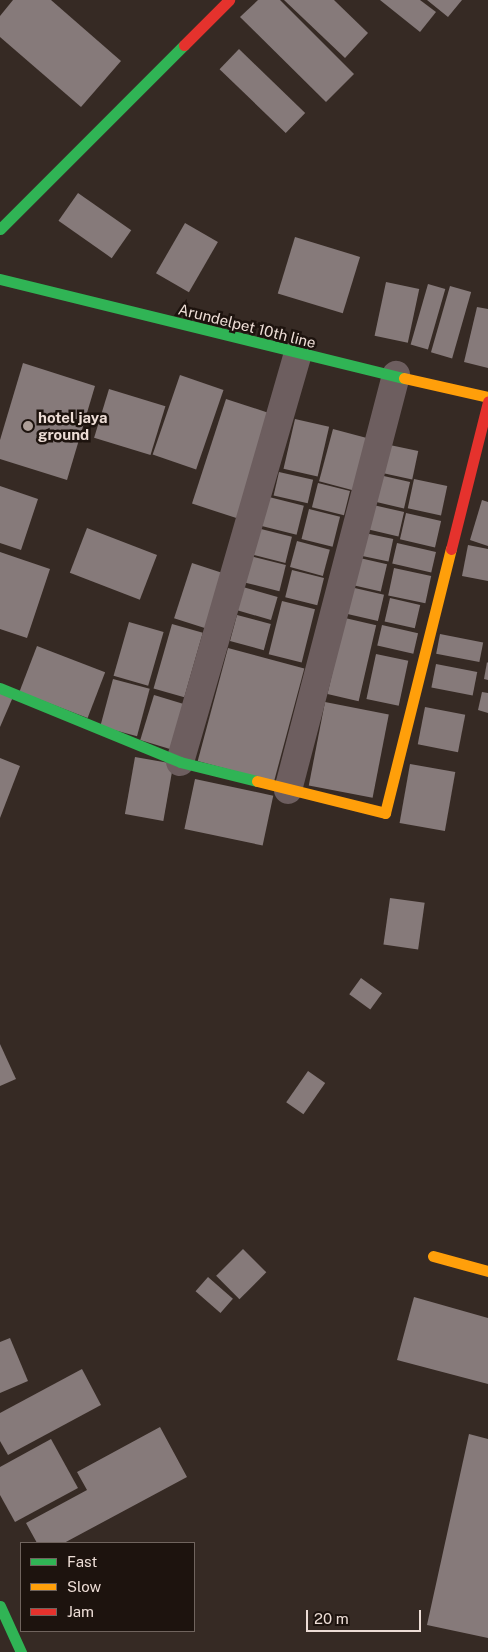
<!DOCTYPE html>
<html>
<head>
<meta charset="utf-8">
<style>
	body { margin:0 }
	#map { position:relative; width:488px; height:1652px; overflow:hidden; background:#362a24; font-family:"Public Sans",sans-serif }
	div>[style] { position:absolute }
	.building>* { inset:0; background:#867a7a; transform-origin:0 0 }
	.street>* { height:28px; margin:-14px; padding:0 14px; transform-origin:14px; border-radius:14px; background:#6d5e5f }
	.fast>* { height:11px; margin:-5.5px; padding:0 5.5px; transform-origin:5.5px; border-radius:5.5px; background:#30b455 }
	.slow>* { height:11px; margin:-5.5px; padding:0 5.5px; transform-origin:5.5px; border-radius:5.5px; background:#ff9f0a }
	.jam>* { height:11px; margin:-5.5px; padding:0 5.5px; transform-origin:5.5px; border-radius:5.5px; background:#e5322d }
	.dots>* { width:14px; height:14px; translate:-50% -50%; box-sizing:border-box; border:2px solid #1d130e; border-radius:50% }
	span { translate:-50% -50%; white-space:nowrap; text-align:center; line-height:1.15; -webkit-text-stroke:5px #1d130e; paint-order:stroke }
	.street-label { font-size:15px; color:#edddd6 }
	.poi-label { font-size:15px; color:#edddd6; font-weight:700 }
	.left { translate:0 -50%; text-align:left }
	.legend { position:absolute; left:20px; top:1542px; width:175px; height:90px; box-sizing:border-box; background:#1d130e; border:1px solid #70645e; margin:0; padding:6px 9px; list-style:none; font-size:15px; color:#edddd6 }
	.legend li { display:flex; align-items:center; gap:10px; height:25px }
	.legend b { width:25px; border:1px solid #70645e }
	.scale { position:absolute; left:306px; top:1610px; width:115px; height:22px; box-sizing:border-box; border:2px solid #edddd6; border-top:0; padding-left:6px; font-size:15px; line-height:18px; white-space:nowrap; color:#edddd6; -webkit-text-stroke:4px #1d130e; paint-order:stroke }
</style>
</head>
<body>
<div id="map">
	<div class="building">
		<div style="clip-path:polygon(13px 0,51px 0,121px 61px,81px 107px,0 37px,0 16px)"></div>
		<div style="clip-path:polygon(258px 0,280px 0,354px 74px,326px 102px,240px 17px)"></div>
		<div style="clip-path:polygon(284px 0,334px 0,368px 33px,345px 58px)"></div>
		<div style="clip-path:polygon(380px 0,420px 0,436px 12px,420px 32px)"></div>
		<div style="clip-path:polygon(427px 0,462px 0,448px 17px)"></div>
		<div style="left:239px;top:49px;width:92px;height:28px;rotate:44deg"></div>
		<div style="left:78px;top:193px;width:65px;height:34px;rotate:35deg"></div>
		<div style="left:185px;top:223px;width:38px;height:58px;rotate:30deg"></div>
		<div style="left:295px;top:237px;width:68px;height:59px;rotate:17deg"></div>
		<div style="left:386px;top:282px;width:34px;height:55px;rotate:12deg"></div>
		<div style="left:428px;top:284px;width:18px;height:63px;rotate:16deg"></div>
		<div style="left:450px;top:286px;width:22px;height:69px;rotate:16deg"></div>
		<div style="clip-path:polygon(477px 307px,488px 309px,488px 368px,464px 362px)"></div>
		<div style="clip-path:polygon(23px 363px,95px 386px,67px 480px,0 459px,0 440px)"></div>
		<div style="left:180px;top:375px;width:46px;height:84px;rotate:19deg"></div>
		<div style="left:109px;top:389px;width:59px;height:51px;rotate:17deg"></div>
		<div style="left:226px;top:399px;width:49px;height:110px;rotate:18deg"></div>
		<div style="left:295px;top:419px;width:35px;height:51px;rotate:13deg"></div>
		<div style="left:333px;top:429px;width:35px;height:54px;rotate:15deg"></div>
		<div style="left:385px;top:444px;width:34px;height:29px;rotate:12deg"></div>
		<div style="left:279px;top:472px;width:35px;height:24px;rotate:13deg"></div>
		<div style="left:375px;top:474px;width:36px;height:27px;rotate:13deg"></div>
		<div style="left:414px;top:479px;width:34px;height:30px;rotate:12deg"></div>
		<div style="left:318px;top:483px;width:33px;height:25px;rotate:14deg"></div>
		<div style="clip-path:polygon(0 486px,38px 499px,21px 550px,0 543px)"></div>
		<div style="left:265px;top:496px;width:40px;height:30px;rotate:14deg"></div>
		<div style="clip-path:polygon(482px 500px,488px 502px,488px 546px,470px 540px)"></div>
		<div style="left:369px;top:504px;width:36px;height:25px;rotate:13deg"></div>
		<div style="left:309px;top:509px;width:32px;height:31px;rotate:14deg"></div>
		<div style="left:406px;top:513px;width:36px;height:27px;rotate:13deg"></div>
		<div style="left:87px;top:528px;width:75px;height:48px;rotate:21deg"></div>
		<div style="left:257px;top:528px;width:36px;height:27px;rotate:14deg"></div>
		<div style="left:360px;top:532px;width:34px;height:23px;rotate:12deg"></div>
		<div style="left:297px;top:541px;width:34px;height:27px;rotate:15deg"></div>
		<div style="left:397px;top:543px;width:40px;height:21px;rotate:13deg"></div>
		<div style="clip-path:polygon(468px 545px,488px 549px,488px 581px,462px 576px)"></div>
		<div style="clip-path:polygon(0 552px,50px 569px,27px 638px,0 629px)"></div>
		<div style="left:250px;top:556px;width:37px;height:27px;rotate:14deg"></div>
		<div style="left:351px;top:556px;width:37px;height:28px;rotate:13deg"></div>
		<div style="left:192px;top:563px;width:33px;height:58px;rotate:18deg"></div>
		<div style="left:394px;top:568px;width:38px;height:28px;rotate:12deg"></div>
		<div style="left:292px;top:570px;width:33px;height:28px;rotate:14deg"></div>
		<div style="left:346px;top:586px;width:39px;height:27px;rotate:13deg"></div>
		<div style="left:243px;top:587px;width:36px;height:24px;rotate:16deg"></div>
		<div style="left:390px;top:598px;width:31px;height:24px;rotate:13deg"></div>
		<div style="left:282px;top:601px;width:34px;height:55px;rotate:14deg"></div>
		<div style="left:237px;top:615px;width:35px;height:27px;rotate:15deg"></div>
		<div style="left:345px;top:618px;width:32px;height:78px;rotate:13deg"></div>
		<div style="left:129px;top:622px;width:36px;height:56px;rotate:16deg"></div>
		<div style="left:172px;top:624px;width:32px;height:67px;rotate:16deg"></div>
		<div style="left:382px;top:625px;width:37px;height:21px;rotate:13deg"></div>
		<div style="left:440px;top:634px;width:44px;height:20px;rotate:11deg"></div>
		<div style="left:37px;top:646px;width:73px;height:49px;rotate:21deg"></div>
		<div style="left:228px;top:648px;width:79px;height:117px;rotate:15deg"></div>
		<div style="left:376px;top:654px;width:33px;height:46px;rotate:12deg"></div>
		<div style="clip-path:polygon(487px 662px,488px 663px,488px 680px,484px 679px)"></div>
		<div style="left:436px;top:664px;width:42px;height:24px;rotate:11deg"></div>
		<div style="left:113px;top:679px;width:38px;height:49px;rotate:15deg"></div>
		<div style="clip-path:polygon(0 691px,13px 697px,0 727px)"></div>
		<div style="clip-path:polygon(482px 692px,488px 693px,488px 713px,478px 710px)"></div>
		<div style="left:154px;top:695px;width:31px;height:47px;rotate:17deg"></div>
		<div style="left:325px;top:702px;width:65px;height:85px;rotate:11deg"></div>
		<div style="left:425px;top:707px;width:41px;height:38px;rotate:11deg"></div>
		<div style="left:135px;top:757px;width:39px;height:58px;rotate:10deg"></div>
		<div style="clip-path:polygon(0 758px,20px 766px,0 818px)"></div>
		<div style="left:410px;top:764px;width:46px;height:60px;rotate:10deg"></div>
		<div style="left:195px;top:779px;width:80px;height:51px;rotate:12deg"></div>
		<div style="left:390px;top:898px;width:35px;height:47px;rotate:8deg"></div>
		<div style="left:361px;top:978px;width:26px;height:20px;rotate:36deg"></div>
		<div style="clip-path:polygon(0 1044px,16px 1079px,0 1086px)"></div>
		<div style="left:308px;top:1071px;width:21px;height:38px;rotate:35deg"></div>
		<div style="left:243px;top:1249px;width:33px;height:38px;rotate:45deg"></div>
		<div style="left:208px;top:1277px;width:33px;height:19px;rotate:41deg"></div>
		<div style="clip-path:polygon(414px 1297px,488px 1318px,488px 1384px,397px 1360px)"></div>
		<div style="clip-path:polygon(10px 1338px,28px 1381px,0 1393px,0 1342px)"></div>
		<div style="clip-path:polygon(82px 1369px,101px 1405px,8px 1455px,0 1441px,0 1413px)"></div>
		<div style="clip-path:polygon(160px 1427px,187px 1477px,64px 1543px,37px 1543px,26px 1523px,87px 1490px,77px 1472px)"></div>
		<div style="clip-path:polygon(469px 1434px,488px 1439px,488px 1638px,427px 1625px)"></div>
		<div style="clip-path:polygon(51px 1439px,78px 1488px,15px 1522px,0 1495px,0 1467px)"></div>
	</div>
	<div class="street">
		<div style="left:180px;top:762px;width:425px;rotate:-73.9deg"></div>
		<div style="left:288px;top:790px;width:429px;rotate:-75.4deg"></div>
	</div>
	<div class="fast">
		<div style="left:0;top:229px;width:260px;rotate:-45deg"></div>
		<div style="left:0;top:279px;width:416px;rotate:13.8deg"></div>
		<div style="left:0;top:688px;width:195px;rotate:22.3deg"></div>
		<div style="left:180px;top:762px;width:79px;rotate:13.9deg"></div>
		<div style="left:0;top:1606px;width:51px;rotate:65.5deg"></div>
	</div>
	<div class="slow">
		<div style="left:404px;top:378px;width:86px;rotate:12.7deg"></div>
		<div style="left:257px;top:781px;width:132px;rotate:14deg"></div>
		<div style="left:385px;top:813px;width:272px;rotate:-76deg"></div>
		<div style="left:433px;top:1256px;width:57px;rotate:15.3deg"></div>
	</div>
	<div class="jam">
		<div style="left:184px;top:45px;width:64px;rotate:-45deg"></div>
		<div style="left:451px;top:549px;width:152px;rotate:-75.9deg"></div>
	</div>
	<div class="dots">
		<div style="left:28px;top:426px;background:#ad9e98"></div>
	</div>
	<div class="street-label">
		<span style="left:247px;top:326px;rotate:14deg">Arundelpet 10th line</span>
	</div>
	<div class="poi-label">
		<span class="left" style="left:38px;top:426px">hotel jaya<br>ground</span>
	</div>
	<ul class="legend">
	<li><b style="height:6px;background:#30b455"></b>Fast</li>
	<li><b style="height:6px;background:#ff9f0a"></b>Slow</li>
	<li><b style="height:6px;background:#e5322d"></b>Jam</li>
	</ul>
	<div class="scale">20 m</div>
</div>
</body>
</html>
